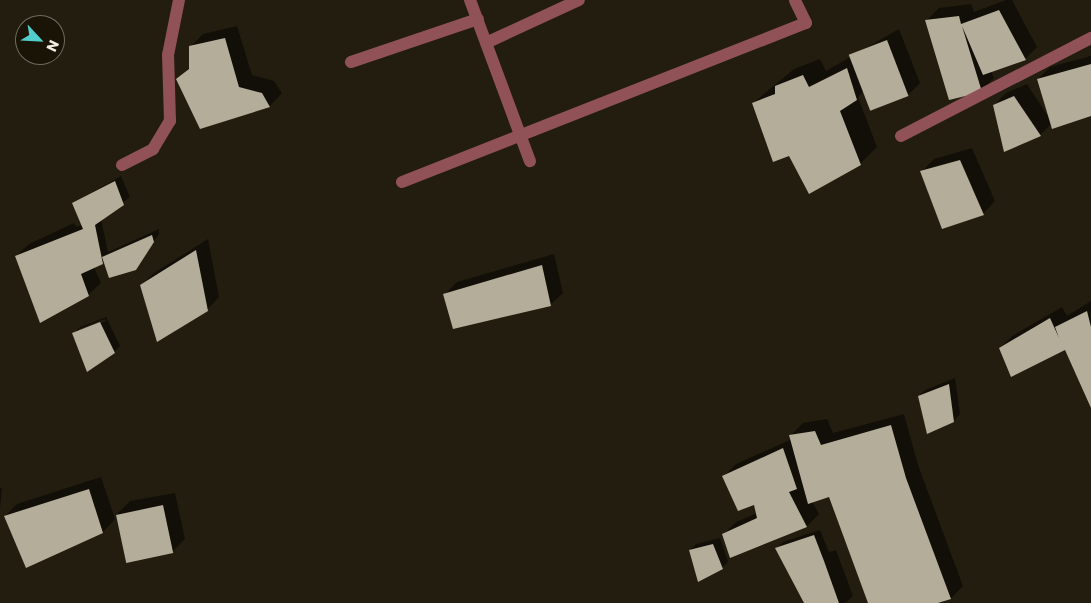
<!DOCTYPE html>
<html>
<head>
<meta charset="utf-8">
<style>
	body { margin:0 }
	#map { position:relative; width:1091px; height:603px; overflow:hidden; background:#231d0f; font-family:Poppins,sans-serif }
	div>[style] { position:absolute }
	.shadow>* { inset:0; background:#0007 }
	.building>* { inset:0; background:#b4ad9a; transform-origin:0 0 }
	.lane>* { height:12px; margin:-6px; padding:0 6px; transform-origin:6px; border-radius:6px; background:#905257 }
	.street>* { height:12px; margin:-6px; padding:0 6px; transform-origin:6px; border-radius:6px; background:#905257 }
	span { translate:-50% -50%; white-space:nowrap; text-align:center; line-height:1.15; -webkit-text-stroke:5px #1a1406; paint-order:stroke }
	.north { position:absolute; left:15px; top:15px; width:50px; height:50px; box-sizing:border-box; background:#1a1406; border:1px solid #706b5e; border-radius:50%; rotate:115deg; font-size:14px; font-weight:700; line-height:20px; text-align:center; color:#f1ede3 }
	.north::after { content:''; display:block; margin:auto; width:18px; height:22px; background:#52cdcd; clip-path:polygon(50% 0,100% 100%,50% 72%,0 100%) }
</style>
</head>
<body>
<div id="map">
	<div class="shadow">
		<div style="clip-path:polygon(1006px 0,1012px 0,1037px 47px,1025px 59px,991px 71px,994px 78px,981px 91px,927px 20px,939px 8px,971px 4px,974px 12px)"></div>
		<div style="clip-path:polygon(237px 26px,252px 75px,274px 81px,282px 93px,270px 106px,200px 127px,178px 79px,190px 67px,190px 47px,203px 34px)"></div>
		<div style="clip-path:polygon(899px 29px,920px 83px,908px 95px,866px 89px,858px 97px,877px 147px,860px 164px,789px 154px,753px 103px,794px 69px,820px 59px,826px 71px)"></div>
		<div style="clip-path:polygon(1091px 56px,1091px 114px,1052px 123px,1040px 135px,994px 105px,1006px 93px,1027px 84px,1049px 118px,1038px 79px,1050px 67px)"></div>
		<div style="clip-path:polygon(972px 148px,995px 201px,983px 214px,921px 172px,934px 159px)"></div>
		<div style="clip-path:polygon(121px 176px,130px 197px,101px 219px,108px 252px,159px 229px,159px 234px,135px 269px,105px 260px,94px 267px,101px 283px,88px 295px,16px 256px,29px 244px,74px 223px,76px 227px,82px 225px,73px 203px)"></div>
		<div style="clip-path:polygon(208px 239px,219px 297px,207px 310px,141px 285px,154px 273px)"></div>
		<div style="clip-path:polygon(554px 254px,563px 293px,550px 305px,445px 294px,457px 282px)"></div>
		<div style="clip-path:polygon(1091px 301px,1091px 405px,1066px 348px,1000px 348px,1012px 336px,1062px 307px,1067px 316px)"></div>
		<div style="clip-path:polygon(evenodd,106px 317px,120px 346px,114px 352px,74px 333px,80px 327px,106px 317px,105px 319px,106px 321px,79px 331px,79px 329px,105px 319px)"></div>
		<div style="clip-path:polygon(955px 378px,960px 414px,954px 421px,919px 396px,925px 390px)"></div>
		<div style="clip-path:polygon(904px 414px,918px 465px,963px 586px,951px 598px,942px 603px,869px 603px,830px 495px,812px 501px,819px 514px,807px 526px,731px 556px,723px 535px,736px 522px,757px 513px,755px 504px,724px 476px,736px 464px,792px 439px,791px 435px,803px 423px,827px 419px,833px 433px)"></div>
		<div style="clip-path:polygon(101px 477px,115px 519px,103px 532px,27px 566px,5px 516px,17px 504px)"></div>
		<div style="clip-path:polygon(0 488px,2px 488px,0 509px)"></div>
		<div style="clip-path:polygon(175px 493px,185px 539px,172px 552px,117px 514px,130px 501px)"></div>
		<div style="clip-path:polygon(820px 530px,829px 552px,836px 550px,853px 596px,845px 603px,805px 603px,777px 548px,783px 542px)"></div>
		<div style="clip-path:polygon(720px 538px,728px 562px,722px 568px,690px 550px,696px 544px)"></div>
	</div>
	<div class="building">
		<div style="clip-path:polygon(999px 10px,1026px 60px,983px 75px,962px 26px,982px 92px,949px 100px,925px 20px,959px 16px,961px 24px)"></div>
		<div style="clip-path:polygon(225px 38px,239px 87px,262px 93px,270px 107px,200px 129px,176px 79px,189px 69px,189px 46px)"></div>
		<div style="left:887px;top:40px;width:60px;height:41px;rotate:69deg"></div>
		<div style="clip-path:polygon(1091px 64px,1091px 116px,1052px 129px,1037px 79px)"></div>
		<div style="clip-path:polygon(847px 68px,857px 100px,840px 111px,861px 165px,809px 194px,789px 156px,773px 162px,752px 103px,775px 94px,775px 86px,803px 75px,809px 87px)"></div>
		<div style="clip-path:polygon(1014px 96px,1041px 136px,1004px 152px,993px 105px)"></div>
		<div style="clip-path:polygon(960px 160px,984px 215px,942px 229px,920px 171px)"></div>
		<div style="clip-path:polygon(115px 181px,124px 205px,95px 225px,103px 264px,81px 274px,89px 296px,40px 323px,15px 256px,83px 229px,72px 203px)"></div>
		<div style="clip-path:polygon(152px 235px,154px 242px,136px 270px,109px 278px,102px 257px)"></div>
		<div style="clip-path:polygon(196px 250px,208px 311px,157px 342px,140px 285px)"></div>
		<div style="clip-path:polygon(542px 265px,551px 306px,453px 329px,443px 294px)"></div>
		<div style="clip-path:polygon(1087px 311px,1091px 327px,1091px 408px,1065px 350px,1011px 377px,999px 348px,1050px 318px,1059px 338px,1055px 327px)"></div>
		<div style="clip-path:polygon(100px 322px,115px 353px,87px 372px,72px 333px)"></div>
		<div style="clip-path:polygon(949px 384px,954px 422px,927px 434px,918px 396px)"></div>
		<div style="clip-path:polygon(891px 425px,906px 478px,951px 599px,938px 603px,868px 603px,829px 497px,808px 504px,789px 435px,815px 431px,821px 445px)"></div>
		<div style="clip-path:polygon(783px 448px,797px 489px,789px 492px,807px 527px,730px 558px,722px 534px,757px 518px,754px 505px,738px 511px,722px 476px)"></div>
		<div style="clip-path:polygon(89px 489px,103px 533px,26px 568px,4px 516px)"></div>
		<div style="left:163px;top:505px;width:49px;height:48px;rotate:78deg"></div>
		<div style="clip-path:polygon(814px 535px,824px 561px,839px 603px,804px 603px,775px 548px)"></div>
		<div style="clip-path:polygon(713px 544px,723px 569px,698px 582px,689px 550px)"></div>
	</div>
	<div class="lane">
		<div style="left:901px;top:136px;width:214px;rotate:-27.3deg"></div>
	</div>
	<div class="street">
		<div style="left:470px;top:0;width:172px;rotate:69.6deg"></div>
		<div style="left:488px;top:42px;width:100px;rotate:-24.8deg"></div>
		<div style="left:351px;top:62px;width:134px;rotate:-18.7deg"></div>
		<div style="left:122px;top:165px;width:35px;rotate:-27deg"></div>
		<div style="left:153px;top:149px;width:33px;rotate:-59deg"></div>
		<div style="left:170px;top:121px;width:66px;rotate:-91.7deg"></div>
		<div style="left:168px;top:55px;width:56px;rotate:-78.7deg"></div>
		<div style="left:402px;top:182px;width:434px;rotate:-21.5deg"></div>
		<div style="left:806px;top:23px;width:25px;rotate:-116deg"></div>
	</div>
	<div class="north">N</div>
</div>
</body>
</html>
